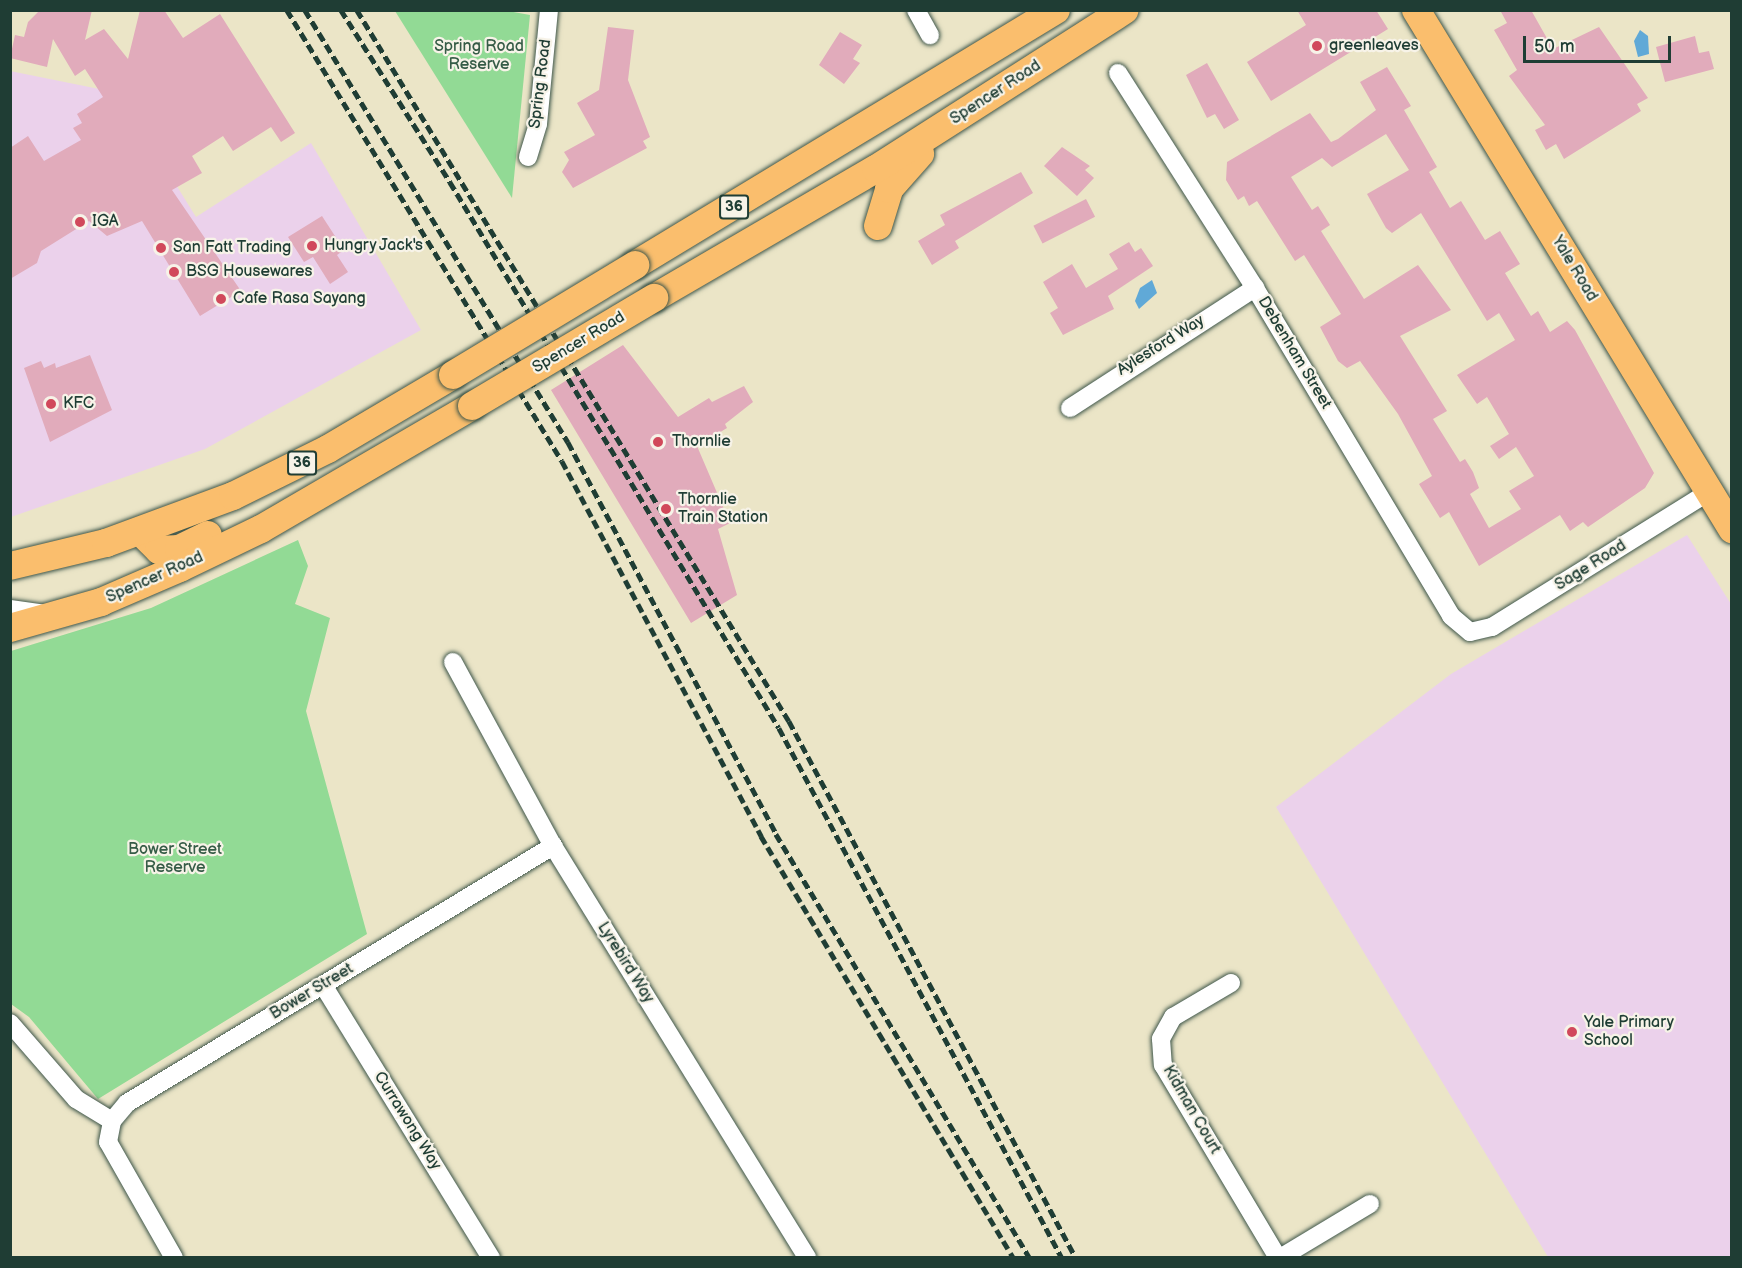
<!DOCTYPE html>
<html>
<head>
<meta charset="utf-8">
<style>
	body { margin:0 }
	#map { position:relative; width:1742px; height:1268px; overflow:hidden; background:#ebe5c7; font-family:"Balsamiq Sans",sans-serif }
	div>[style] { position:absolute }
	.built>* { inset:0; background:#ebd1eb }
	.green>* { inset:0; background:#92da95 }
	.water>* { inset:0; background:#60a9d7 }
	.building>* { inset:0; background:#e1abbb; transform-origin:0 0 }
	.roads { filter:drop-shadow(0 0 2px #3e564a) drop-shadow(0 0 2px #3e564a) }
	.street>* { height:18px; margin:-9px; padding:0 9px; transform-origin:9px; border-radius:9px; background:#fff }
	.primary>* { height:28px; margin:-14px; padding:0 14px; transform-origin:14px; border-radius:14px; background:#fabe6d }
	.rail>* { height:4.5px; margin-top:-2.25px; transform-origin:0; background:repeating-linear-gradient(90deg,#1f3d34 0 9px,transparent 0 13.5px) }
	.bridges { filter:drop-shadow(0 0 2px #3e564a) drop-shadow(0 0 2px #3e564a) }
	.primary-bridge>* { height:28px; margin:-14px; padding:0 14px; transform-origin:14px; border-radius:14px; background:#fabe6d }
	.dots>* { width:16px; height:16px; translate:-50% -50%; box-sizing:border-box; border:3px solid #f7f3e8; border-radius:50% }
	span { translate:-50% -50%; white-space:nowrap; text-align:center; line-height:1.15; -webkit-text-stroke:4.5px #f7f3e8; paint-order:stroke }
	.shield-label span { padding:2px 4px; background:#f7f3e8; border:2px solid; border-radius:4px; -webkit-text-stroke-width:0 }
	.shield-label { font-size:15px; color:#1f3d34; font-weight:700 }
	.poi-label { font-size:16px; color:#1f3d34 }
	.left { translate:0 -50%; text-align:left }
	.park-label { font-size:16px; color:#365c47 }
	.street-label { font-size:16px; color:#1f3d34 }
	.frame { position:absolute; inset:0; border:12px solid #1f3d34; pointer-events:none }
	.scale { position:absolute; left:1523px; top:36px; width:148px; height:27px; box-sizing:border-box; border:3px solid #1f3d34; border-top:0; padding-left:8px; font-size:18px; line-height:21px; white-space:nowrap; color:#1f3d34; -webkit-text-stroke:4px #f7f3e8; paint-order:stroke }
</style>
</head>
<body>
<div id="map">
	<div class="built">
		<div style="clip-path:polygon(10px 71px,119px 93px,196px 217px,311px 143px,421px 330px,205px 449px,11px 517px)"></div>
		<div style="clip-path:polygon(1687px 535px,1731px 604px,1731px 1257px,1548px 1257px,1276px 807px,1451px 674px)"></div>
	</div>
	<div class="green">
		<div style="clip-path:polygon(502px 10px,530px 15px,512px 198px,395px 11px)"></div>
		<div style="clip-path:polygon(298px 540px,308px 566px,295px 604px,330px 618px,306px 711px,367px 934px,98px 1099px,29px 1017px,11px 1004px,11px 651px,151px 608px)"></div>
	</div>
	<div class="water">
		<div style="clip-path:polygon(1640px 30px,1648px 36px,1649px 54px,1638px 57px,1634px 41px)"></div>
		<div style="clip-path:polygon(1152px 280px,1157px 293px,1139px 309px,1135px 301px,1140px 288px)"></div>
	</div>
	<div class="building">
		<div style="clip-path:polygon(40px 10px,92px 10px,85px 40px,104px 29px,128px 59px,140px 10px,164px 10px,183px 38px,220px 14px,295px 133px,281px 142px,271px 127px,233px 151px,223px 136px,192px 156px,202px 173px,172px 190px,241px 291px,200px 316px,142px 221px,107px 236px,89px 221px,41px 251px,37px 263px,10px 279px,10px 148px,28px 136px,44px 161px,81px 140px,73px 128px,82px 123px,77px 114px,103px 97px,85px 69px,75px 76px,53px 39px,47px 67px,10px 58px,15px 35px,24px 37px,28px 22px)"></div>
		<div style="clip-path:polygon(1297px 10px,1376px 10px,1388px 29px,1271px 101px,1247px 62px,1306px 25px)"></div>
		<div style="clip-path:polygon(1500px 10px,1531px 10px,1553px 49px,1599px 27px,1648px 98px,1637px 104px,1641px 111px,1564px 159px,1556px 144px,1546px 150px,1535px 130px,1545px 125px,1509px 76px,1517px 70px,1494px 30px,1507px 23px)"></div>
		<div style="clip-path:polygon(608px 27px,634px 30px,628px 80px,650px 137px,643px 141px,647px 148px,573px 188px,562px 172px,569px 160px,564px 152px,595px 135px,577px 103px,599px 90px)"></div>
		<div style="clip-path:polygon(840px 32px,862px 45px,853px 59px,860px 63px,844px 84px,819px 65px)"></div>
		<div style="clip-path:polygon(1695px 36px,1699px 53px,1709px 51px,1714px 69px,1665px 82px,1656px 47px)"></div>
		<div style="clip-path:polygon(1207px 63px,1239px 120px,1224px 129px,1215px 114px,1207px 118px,1186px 75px)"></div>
		<div style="clip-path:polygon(evenodd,1387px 67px,1411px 106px,1404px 110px,1437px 167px,1429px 172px,1450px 208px,1461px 201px,1485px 240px,1500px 231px,1520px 264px,1505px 273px,1531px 316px,1538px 311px,1550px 332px,1567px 321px,1575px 330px,1654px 473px,1645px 488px,1588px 527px,1583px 522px,1570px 531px,1560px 515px,1479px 566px,1449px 512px,1440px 518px,1419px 484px,1432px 476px,1398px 414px,1360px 361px,1347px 368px,1338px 361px,1320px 327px,1341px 314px,1304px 255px,1295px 261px,1257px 201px,1249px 206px,1244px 196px,1238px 200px,1226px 180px,1227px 162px,1310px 113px,1331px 142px,1338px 139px,1376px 110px,1360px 82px,1387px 67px,1386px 134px,1409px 170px,1367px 194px,1386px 228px,1392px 233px,1421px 213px,1487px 321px,1499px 313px,1515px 340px,1457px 375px,1477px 404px,1487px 397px,1509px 434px,1490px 446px,1499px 459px,1516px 447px,1534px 476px,1509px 491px,1521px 509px,1489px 528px,1470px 494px,1479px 488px,1473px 472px,1465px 459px,1460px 462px,1433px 419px,1447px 411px,1400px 336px,1451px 310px,1418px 265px,1364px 299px,1321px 231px,1330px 225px,1318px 206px,1312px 210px,1291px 177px,1322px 158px,1332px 167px,1386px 134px)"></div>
		<div style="clip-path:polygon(1062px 147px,1090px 166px,1085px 170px,1094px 178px,1077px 196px,1044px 166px)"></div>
		<div style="clip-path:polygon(1021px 172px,1033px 193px,955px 241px,959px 248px,932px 265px,918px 241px,945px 225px,940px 215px)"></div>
		<div style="left:1086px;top:199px;width:20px;height:59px;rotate:63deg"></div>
		<div style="clip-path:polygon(322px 216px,344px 250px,337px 255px,348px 272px,330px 284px,313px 257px,304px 262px,288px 237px)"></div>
		<div style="clip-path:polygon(1129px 242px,1135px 252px,1141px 248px,1153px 266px,1108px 296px,1114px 309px,1063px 335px,1050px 313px,1058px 308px,1043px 282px,1072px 264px,1086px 288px,1118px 269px,1109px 254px)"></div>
		<div style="clip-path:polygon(623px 345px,678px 417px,709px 398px,712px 402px,744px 386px,753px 402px,725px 424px,727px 428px,697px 446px,730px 523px,718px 529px,737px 595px,691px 623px,551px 390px)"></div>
		<div style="clip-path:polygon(90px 355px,112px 410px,50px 442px,24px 368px,41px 361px,44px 368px,55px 363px,56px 368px)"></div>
	</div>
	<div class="roads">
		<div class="street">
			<div style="left:916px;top:10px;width:29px;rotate:61deg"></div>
			<div style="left:1118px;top:73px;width:255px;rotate:57.5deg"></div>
			<div style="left:1255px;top:288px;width:382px;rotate:59.1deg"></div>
			<div style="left:1451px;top:616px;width:25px;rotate:40deg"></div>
			<div style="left:1470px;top:632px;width:23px;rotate:-13deg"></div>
			<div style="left:1492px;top:627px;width:256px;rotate:-31.9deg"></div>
			<div style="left:528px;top:157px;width:34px;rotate:-73deg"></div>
			<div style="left:538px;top:124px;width:115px;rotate:-84.5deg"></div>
			<div style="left:1070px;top:408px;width:221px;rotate:-33deg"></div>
			<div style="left:10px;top:609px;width:34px;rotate:8deg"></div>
			<div style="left:453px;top:662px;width:209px;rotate:61.5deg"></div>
			<div style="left:553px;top:846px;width:484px;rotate:58.3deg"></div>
			<div style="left:1231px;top:983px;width:67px;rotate:149.6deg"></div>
			<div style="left:1173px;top:1017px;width:25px;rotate:119deg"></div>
			<div style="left:1161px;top:1039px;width:26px;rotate:86deg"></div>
			<div style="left:1163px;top:1065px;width:225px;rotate:59.2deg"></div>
			<div style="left:323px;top:985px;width:321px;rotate:58.4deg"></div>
			<div style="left:10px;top:1023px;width:101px;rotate:49deg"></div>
			<div style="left:76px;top:1099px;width:42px;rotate:31.4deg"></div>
			<div style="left:174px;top:1258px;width:133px;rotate:-119.6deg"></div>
			<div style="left:108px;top:1142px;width:21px;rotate:-79deg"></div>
			<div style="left:112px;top:1121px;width:23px;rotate:-50deg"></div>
			<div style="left:127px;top:1103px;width:498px;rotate:-31.1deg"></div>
			<div style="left:1280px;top:1258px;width:105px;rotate:-31deg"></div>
		</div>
		<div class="primary">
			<div style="left:1416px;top:10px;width:608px;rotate:58.66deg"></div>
			<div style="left:878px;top:226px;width:39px;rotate:-73deg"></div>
			<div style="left:889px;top:189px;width:47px;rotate:-48.5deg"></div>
			<div style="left:635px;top:265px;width:492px;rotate:-31.2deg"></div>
			<div style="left:654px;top:298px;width:257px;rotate:-30.2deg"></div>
			<div style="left:876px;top:169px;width:295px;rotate:-32.6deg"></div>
			<div style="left:140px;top:531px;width:27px;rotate:45deg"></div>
			<div style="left:159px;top:550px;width:20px;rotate:-3deg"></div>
			<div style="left:179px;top:549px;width:32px;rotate:-26deg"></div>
			<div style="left:10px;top:566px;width:99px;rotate:-13.5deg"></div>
			<div style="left:106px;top:543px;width:135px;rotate:-20.3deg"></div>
			<div style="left:233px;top:496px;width:106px;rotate:-26.3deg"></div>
			<div style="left:328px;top:449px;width:145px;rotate:-30.6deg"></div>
			<div style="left:10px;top:628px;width:95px;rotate:-15.9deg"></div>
			<div style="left:101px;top:602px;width:86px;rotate:-23.3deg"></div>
			<div style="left:180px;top:568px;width:90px;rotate:-25.7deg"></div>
			<div style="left:261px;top:529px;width:244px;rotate:-30.2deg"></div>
		</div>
	</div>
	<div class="rail">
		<div style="left:287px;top:10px;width:528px;rotate:58.63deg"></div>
		<div style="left:562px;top:461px;width:425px;rotate:62deg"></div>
		<div style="left:761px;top:836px;width:492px;rotate:59.1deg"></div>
		<div style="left:305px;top:10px;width:506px;rotate:58.67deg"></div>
		<div style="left:568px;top:442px;width:444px;rotate:62deg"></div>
		<div style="left:776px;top:834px;width:494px;rotate:59.1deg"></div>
		<div style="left:341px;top:10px;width:204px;rotate:57.6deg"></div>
		<div style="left:450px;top:182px;width:637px;rotate:58.93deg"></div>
		<div style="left:779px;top:728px;width:601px;rotate:61.9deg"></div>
		<div style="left:357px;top:10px;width:832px;rotate:58.72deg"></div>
		<div style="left:789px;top:721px;width:609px;rotate:61.88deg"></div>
	</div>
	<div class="bridges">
		<div class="primary-bridge">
			<div style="left:453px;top:375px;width:213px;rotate:-31.1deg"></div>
			<div style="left:472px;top:406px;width:212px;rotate:-30.7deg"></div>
		</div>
	</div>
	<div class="dots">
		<div style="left:1317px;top:46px;background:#d1495b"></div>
		<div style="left:80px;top:222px;background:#d1495b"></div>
		<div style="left:312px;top:246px;background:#d1495b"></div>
		<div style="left:161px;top:248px;background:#d1495b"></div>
		<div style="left:174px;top:272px;background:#d1495b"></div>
		<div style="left:221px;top:299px;background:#d1495b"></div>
		<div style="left:51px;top:404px;background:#d1495b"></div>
		<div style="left:658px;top:442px;background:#d1495b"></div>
		<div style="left:666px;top:509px;background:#d1495b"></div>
		<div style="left:1572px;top:1032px;background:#d1495b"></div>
	</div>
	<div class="shield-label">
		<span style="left:734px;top:207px">36</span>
		<span style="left:302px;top:463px">36</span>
	</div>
	<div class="poi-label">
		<span class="left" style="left:1329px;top:46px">greenleaves</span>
		<span class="left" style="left:92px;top:222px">IGA</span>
		<span class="left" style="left:324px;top:246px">Hungry Jack's</span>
		<span class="left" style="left:173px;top:248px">San Fatt Trading</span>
		<span class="left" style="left:186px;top:272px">BSG Housewares</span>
		<span class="left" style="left:233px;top:299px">Cafe Rasa Sayang</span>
		<span class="left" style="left:63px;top:404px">KFC</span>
		<span class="left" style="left:672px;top:442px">Thornlie</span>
		<span class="left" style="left:678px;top:509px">Thornlie<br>Train Station</span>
		<span class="left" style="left:1584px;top:1032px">Yale Primary<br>School</span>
	</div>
	<div class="park-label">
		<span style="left:479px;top:56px">Spring Road<br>Reserve</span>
		<span style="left:175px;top:859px">Bower Street<br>Reserve</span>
	</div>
	<div class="street-label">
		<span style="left:541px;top:84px;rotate:-83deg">Spring Road</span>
		<span style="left:996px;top:93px;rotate:-33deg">Spencer Road</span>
		<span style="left:1574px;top:269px;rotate:59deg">Yale Road</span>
		<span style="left:579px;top:343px;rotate:-31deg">Spencer Road</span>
		<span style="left:1161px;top:346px;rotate:-32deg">Aylesford Way</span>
		<span style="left:1294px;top:353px;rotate:59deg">Debenham Street</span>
		<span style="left:1591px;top:566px;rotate:-32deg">Sage Road</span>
		<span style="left:155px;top:578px;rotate:-24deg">Spencer Road</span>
		<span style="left:625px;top:963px;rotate:58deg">Lyrebird Way</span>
		<span style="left:312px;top:992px;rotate:-31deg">Bower Street</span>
		<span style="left:1191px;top:1110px;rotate:60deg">Kidman Court</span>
		<span style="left:407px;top:1121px;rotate:58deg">Currawong Way</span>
	</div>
	<div class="frame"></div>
	<div class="scale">50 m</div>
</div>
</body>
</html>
